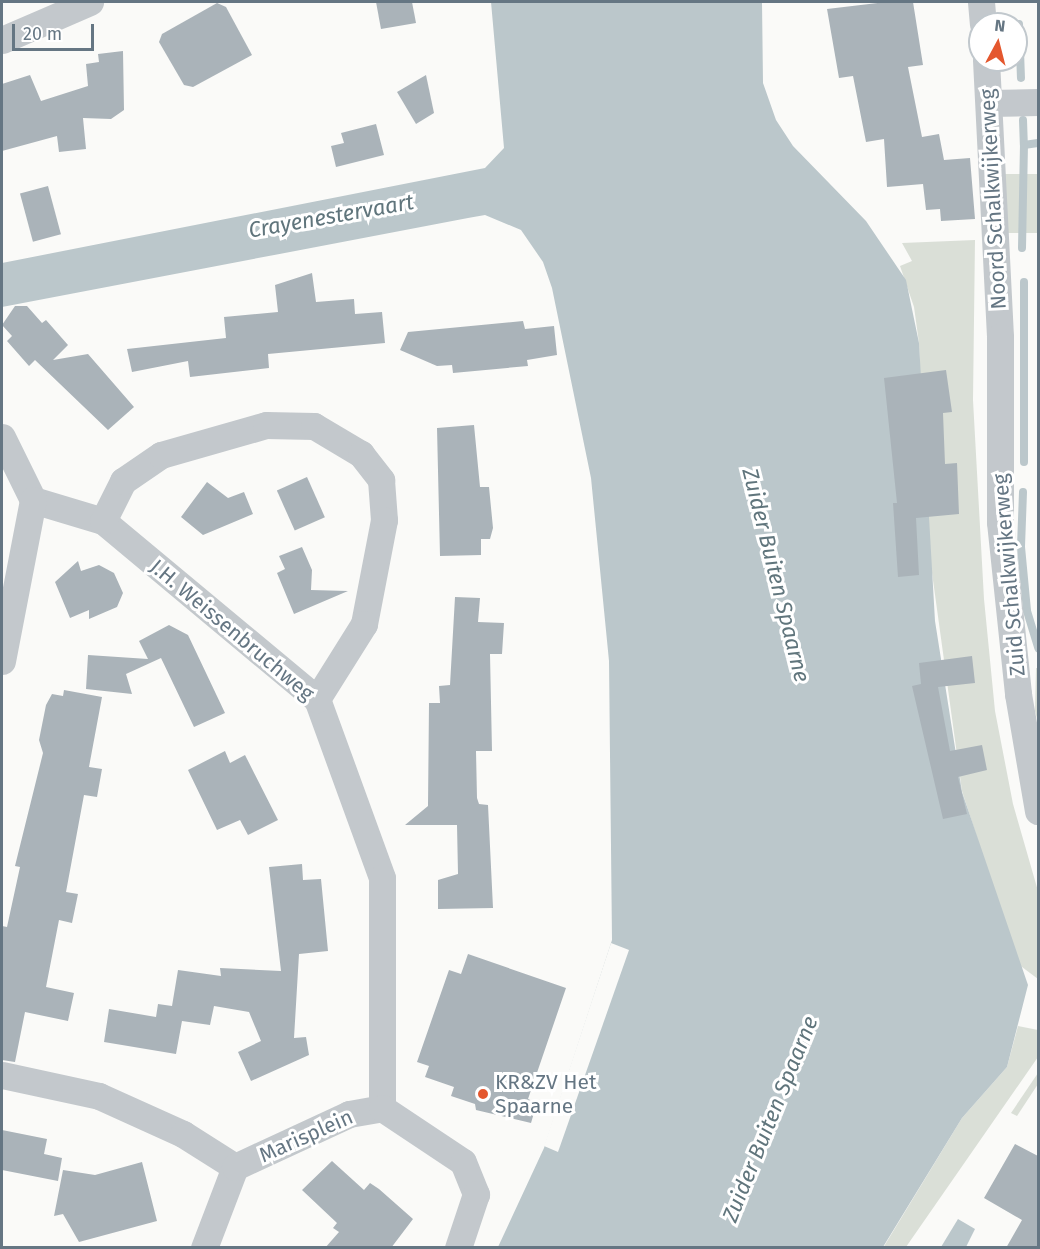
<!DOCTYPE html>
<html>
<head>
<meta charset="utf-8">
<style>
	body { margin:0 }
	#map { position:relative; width:1040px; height:1249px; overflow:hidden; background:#fafaf8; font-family:"Fira Sans",sans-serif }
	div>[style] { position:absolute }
	.green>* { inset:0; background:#dadfd7; transform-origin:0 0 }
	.water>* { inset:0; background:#bbc7cb }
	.pier>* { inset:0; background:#fafaf8 }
	.stream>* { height:8px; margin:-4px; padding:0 4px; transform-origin:4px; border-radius:4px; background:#bbc7cb }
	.building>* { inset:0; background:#aab3b9; transform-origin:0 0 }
	.minor>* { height:27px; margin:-13.5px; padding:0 13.5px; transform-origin:13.5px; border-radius:13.5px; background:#c3c8cc }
	.dots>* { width:16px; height:16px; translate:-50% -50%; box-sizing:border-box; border:3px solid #fff; border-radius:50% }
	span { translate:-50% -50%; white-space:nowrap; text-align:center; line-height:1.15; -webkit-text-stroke:6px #fff; paint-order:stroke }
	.street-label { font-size:21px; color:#657683 }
	.poi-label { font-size:21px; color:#657683 }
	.left { translate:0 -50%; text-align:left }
	.water-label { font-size:22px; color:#60757c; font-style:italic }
	.frame { position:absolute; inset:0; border:3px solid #657683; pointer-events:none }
	.north { position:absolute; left:968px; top:12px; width:60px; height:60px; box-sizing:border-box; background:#fff; border:2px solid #c1c8cd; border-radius:50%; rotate:7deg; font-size:16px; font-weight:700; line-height:24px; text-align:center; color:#657683 }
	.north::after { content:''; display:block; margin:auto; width:21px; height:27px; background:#e4572e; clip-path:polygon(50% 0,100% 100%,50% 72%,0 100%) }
	.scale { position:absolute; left:12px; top:24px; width:82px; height:27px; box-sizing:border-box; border:3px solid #657683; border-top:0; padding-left:8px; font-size:18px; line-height:21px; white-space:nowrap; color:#657683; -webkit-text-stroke:4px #fff; paint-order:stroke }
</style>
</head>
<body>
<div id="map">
	<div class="green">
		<div style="left:1038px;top:174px;width:59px;height:33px;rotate:90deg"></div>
		<div style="clip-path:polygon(975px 240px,973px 400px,984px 599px,995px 711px,1013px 804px,1038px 891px,1038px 979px,1018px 964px,962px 791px,925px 522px,919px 343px,914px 307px,900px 266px,912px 261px,902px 243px)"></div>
		<div style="clip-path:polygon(1036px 668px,1038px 668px,1038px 723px,1035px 711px)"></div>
		<div style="clip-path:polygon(1018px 1026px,1038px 1030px,1038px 1057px,906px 1247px,883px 1248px,962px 1118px,1007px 1067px)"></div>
		<div style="clip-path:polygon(1038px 1073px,1038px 1084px,1017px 1116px,1011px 1113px)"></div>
	</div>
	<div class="water">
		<div style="clip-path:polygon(491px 2px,762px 2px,763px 83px,776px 120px,793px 146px,866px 221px,906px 280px,919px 343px,935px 621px,962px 792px,1028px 985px,1007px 1067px,962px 1118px,883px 1247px,498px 1247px,544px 1148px,612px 940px,609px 661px,591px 478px,552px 288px,543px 262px,521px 230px,485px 215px,468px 218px,2px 307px,2px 263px,485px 168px,504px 148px)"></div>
		<div style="clip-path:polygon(958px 1219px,975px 1229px,966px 1247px,941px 1247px)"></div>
	</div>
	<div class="pier">
		<div style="clip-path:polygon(611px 943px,629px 950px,558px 1152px,544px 1146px)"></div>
	</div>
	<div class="stream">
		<div style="left:1019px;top:24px;width:54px;rotate:87.9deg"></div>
		<div style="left:1023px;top:120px;width:25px;rotate:88deg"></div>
		<div style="left:1024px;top:145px;width:14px;rotate:-8deg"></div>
		<div style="left:1022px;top:248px;width:103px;rotate:-88.9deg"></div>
		<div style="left:1024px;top:282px;width:180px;rotate:90deg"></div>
		<div style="left:1023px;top:492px;width:55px;rotate:92.1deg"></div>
		<div style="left:1021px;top:547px;width:64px;rotate:84.6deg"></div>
		<div style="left:1027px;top:611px;width:39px;rotate:73deg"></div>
	</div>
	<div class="building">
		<div style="clip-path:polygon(376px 2px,412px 2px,416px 23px,381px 29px)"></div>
		<div style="clip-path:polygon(886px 2px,913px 2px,923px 65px,908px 67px,922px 137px,939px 134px,944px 160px,970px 158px,975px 219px,941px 221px,940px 209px,926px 210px,923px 184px,887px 187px,884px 139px,866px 142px,853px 76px,839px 78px,827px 9px)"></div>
		<div style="clip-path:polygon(217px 3px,226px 7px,252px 55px,193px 87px,184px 85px,159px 42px,162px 34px)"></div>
		<div style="clip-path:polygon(123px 51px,124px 110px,111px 119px,83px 118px,86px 149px,59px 152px,57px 136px,2px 151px,2px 84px,30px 75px,41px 101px,88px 86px,86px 64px,99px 62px,98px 54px)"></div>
		<div style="clip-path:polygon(426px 75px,434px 113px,416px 124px,397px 92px)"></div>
		<div style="clip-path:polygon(376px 124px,384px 155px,336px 167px,331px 146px,344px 143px,341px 133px)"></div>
		<div style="left:48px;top:186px;width:50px;height:29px;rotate:75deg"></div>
		<div style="clip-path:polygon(312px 273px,316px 302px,354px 299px,355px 314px,382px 312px,385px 343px,268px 354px,269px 368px,190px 377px,188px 361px,132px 372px,127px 349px,226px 338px,224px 317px,278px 312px,275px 285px)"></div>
		<div style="clip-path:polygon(15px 306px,27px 306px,42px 323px,46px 320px,68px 345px,53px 360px,88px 354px,134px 407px,108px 430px,35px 360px,29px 366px,7px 341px,12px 336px,2px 325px)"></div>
		<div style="clip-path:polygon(523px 321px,525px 329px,554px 326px,557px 355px,527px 360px,528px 366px,453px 373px,452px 365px,437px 366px,400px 350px,408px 332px)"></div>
		<div style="clip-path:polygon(946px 370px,952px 412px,943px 413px,945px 464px,957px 463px,959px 514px,916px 518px,919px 575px,898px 577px,893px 503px,897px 503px,884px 378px)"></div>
		<div style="clip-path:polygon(474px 425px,480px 487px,489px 487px,493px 528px,490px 539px,481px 539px,481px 555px,440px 556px,437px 428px)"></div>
		<div style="left:307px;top:477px;width:44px;height:33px;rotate:66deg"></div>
		<div style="clip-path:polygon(207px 482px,228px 498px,244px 492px,253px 514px,203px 535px,181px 517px)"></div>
		<div style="clip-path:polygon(302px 547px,312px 570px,311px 590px,348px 591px,294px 614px,277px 573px,285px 569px,279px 556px)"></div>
		<div style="clip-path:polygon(78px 561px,81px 571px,99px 565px,114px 573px,123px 593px,117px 607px,89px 619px,89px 610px,70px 618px,55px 582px)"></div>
		<div style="clip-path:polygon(455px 597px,480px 598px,478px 622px,504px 623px,502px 654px,490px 654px,492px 751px,476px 751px,477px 798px,479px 804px,488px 805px,493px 908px,438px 909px,438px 880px,458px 874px,457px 825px,405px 825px,428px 806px,429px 703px,440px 703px,439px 686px,450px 685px)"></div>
		<div style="clip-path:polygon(169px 625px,188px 635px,225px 713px,194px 727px,161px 658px,126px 674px,132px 694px,86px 689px,88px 655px,148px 659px,139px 641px)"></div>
		<div style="clip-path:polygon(972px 656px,975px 683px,938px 687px,950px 751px,982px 745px,987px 770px,958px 777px,967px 814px,943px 819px,912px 686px,921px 684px,919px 663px)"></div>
		<div style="clip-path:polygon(64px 690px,102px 697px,89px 767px,102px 769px,97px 797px,84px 795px,66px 892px,78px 894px,72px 923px,59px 920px,46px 987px,74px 993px,68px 1021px,25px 1012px,15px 1062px,2px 1060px,2px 926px,7px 927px,20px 867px,15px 866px,43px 753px,39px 740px,46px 705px,52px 694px,63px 696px)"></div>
		<div style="clip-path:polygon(225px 751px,230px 763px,245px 755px,278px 820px,248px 835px,240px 820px,217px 830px,188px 770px)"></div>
		<div style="clip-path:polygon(302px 864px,303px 880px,321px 879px,328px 951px,299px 954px,294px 1038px,306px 1037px,309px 1055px,251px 1081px,238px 1052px,261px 1041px,249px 1012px,214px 1006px,210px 1025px,182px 1021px,176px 1054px,104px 1042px,109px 1009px,156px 1017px,158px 1004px,172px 1006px,178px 970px,221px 976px,220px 968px,281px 971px,269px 867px)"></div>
		<div style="clip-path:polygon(468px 954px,566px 988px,528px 1099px,537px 1103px,531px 1123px,476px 1110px,475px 1104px,451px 1096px,454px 1087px,425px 1077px,429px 1066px,417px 1062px,449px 970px,461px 974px)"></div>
		<div style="clip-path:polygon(2px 1130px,47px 1139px,44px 1154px,62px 1158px,58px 1181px,2px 1170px)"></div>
		<div style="clip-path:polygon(1015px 1144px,1038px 1156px,1038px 1248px,1006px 1248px,1022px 1220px,984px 1198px)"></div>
		<div style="clip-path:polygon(332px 1161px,364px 1190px,370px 1183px,379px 1189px,413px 1219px,391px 1248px,325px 1248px,339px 1232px,333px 1228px,337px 1223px,302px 1190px)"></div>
		<div style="clip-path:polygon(142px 1162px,157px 1221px,79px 1242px,63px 1214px,54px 1216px,63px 1170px,95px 1175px)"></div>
	</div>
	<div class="minor">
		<div style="left:981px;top:2px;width:22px;rotate:85deg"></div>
		<div style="left:2px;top:40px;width:96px;rotate:-23.4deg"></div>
		<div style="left:986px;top:60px;width:277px;rotate:87.1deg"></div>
		<div style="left:1000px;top:337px;width:185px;rotate:90deg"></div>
		<div style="left:1000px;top:522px;width:173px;rotate:84deg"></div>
		<div style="left:1018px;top:694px;width:119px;rotate:80.3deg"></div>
		<div style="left:989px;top:103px;width:49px;rotate:-1.2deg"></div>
		<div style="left:2px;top:437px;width:70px;rotate:63.8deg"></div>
		<div style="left:33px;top:500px;width:73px;rotate:16.7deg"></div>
		<div style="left:103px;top:521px;width:278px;rotate:39.8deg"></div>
		<div style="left:317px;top:699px;width:190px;rotate:70deg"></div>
		<div style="left:382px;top:878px;width:230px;rotate:90deg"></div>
		<div style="left:103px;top:521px;width:45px;rotate:-63.4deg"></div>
		<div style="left:123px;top:481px;width:46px;rotate:-34.4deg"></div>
		<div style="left:161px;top:455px;width:109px;rotate:-15.9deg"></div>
		<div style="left:266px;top:425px;width:48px;rotate:1.2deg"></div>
		<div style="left:314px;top:426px;width:55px;rotate:30.8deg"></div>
		<div style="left:361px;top:454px;width:33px;rotate:52deg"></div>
		<div style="left:381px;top:480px;width:40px;rotate:85.7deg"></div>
		<div style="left:384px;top:520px;width:106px;rotate:100.9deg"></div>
		<div style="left:364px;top:624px;width:89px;rotate:122.1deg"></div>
		<div style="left:2px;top:661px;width:164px;rotate:-79.1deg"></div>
		<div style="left:2px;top:1075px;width:99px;rotate:12.2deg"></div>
		<div style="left:99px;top:1096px;width:92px;rotate:24.3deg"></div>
		<div style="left:183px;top:1134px;width:62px;rotate:32.4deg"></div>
		<div style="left:204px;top:1248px;width:87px;rotate:-69.1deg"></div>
		<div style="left:235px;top:1167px;width:126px;rotate:-24.9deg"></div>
		<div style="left:349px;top:1114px;width:34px;rotate:-10deg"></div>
		<div style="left:382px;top:1108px;width:97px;rotate:33.7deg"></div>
		<div style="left:463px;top:1162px;width:35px;rotate:68deg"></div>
		<div style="left:476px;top:1194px;width:57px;rotate:108.4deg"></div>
	</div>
	<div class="dots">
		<div style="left:483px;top:1094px;background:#e4572e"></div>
	</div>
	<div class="street-label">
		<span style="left:993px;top:199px;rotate:-93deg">Noord Schalkwijkerweg</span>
		<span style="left:1009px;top:575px;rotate:-95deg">Zuid Schalkwijkerweg</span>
		<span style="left:232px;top:630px;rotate:40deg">J.H. Weissenbruchweg</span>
		<span style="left:306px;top:1136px;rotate:-24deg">Marisplein</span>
	</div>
	<div class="poi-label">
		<span class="left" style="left:495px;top:1094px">KR&amp;ZV Het<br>Spaarne</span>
	</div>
	<div class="water-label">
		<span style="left:331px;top:216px;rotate:-10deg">Crayenestervaart</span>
		<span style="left:776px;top:575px;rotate:76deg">Zuider Buiten Spaarne</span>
		<span style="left:770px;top:1119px;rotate:-68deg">Zuider Buiten Spaarne</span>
	</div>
	<div class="frame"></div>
	<div class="north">N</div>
	<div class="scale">20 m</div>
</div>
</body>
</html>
